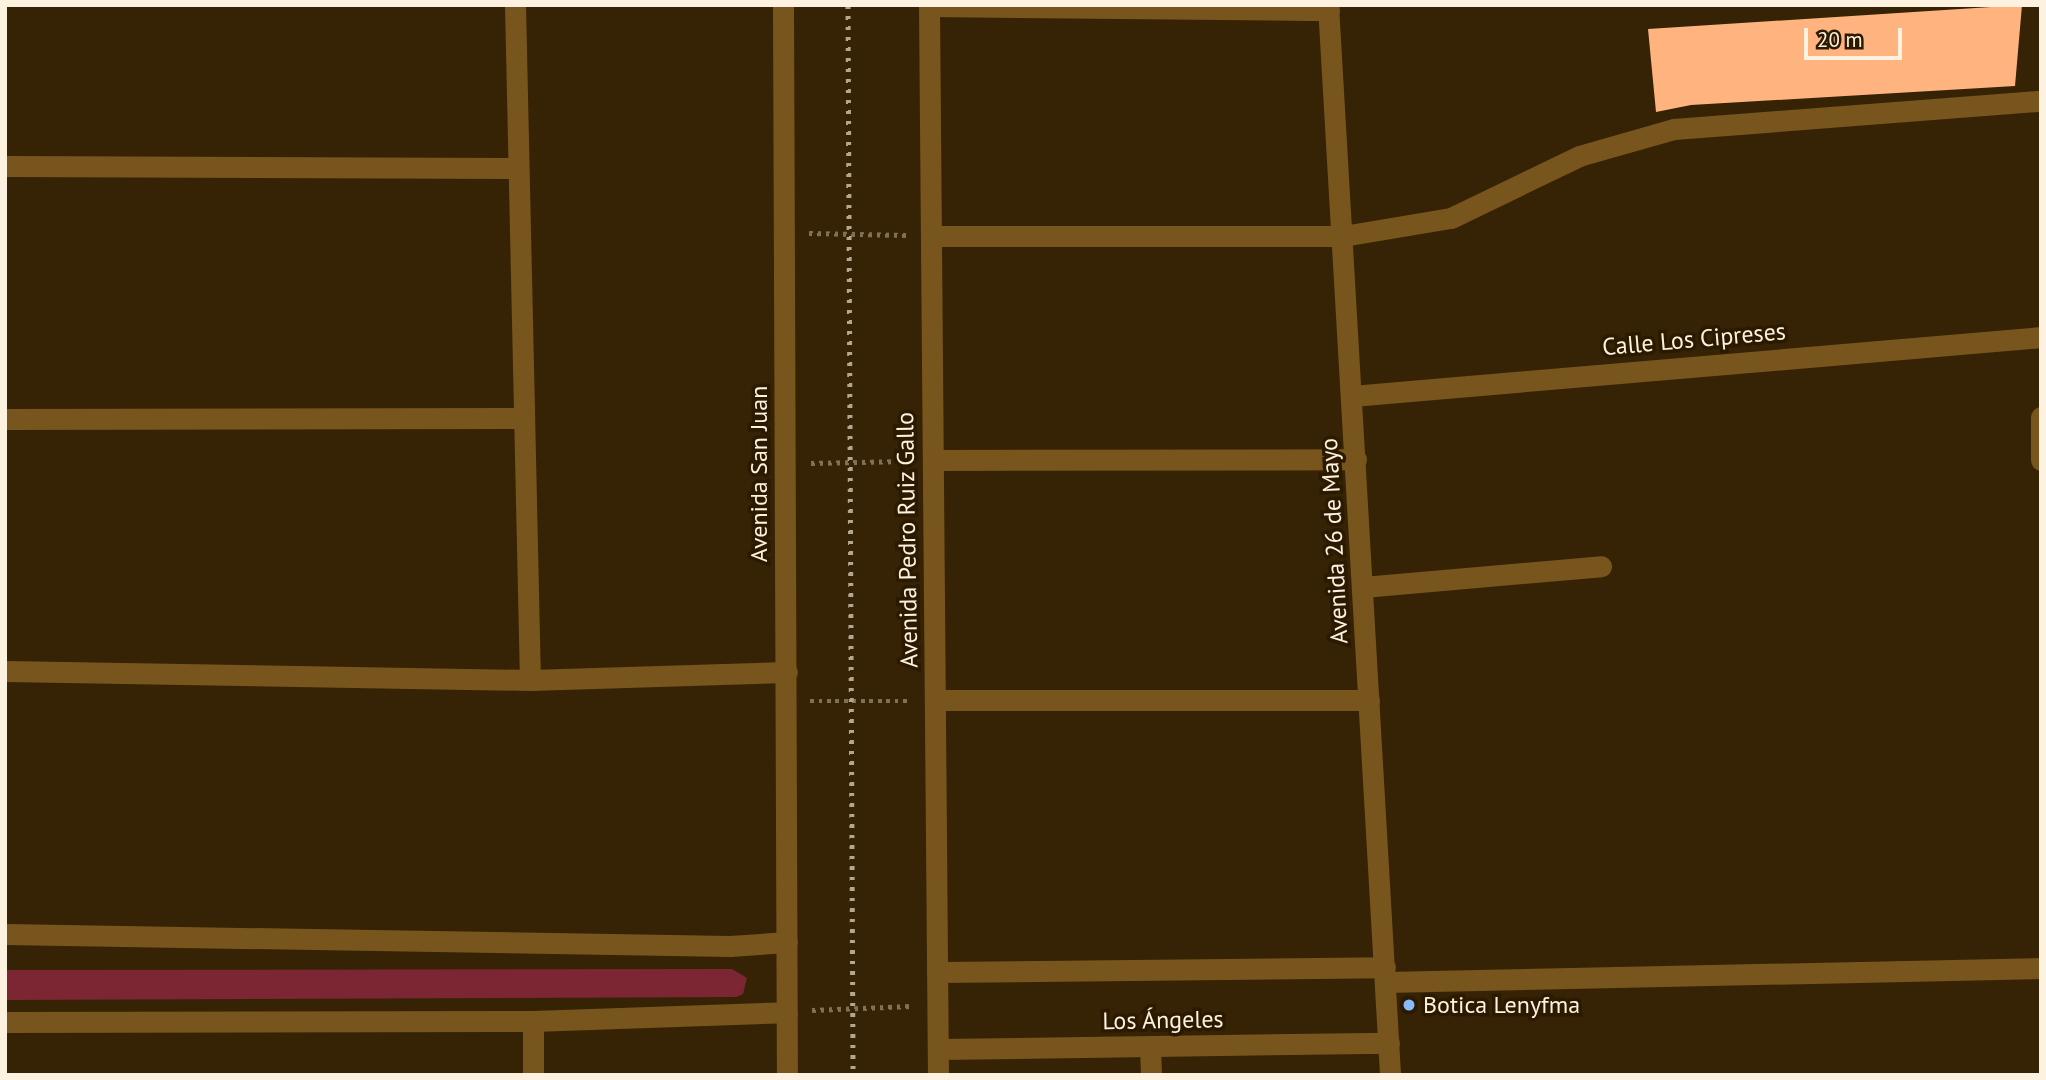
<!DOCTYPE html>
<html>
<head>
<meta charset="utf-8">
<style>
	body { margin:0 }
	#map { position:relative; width:2046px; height:1080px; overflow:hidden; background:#362305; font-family:"PT Sans",sans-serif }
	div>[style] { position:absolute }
	.green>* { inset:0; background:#7c2633 }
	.building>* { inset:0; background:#ffb37f }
	.path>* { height:4.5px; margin-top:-2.25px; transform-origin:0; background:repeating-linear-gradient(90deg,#807057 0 3.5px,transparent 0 8.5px) }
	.minor>* { height:21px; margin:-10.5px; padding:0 10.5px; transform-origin:10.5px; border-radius:10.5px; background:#78551c }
	.rail>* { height:5px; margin-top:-2.5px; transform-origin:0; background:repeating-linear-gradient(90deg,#b5a690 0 3.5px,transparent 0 10.5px) }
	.dots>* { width:19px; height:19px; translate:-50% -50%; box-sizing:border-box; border:4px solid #2c1a00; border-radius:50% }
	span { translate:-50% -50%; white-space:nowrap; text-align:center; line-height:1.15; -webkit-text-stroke:7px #2c1a00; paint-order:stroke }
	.street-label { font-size:24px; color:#fdf1e0 }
	.poi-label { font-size:24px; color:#fdf1e0 }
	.left { translate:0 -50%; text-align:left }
	.frame { position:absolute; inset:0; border:7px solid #fdf1e0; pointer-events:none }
	.scale { position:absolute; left:1804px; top:28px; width:98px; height:32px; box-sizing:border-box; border:4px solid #fdf1e0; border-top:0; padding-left:9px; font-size:21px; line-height:24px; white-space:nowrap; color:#fdf1e0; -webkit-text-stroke:5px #2c1a00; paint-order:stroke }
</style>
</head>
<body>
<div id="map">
	<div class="green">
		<div style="clip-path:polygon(732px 969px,747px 978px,743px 994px,736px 997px,5px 1000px,5px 970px)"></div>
	</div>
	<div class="building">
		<div style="clip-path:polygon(2022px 5px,2015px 86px,1691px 105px,1656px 112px,1648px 29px)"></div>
	</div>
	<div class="path">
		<div style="left:809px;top:233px;width:97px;rotate:1.2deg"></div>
		<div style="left:811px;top:463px;width:96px;rotate:-1.2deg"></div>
		<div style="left:810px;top:701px;width:100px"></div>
		<div style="left:812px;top:1010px;width:99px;rotate:-2.3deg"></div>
	</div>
	<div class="minor">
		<div style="left:515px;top:5px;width:675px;rotate:88.73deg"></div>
		<div style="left:783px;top:5px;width:1070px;rotate:89.79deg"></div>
		<div style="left:929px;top:5px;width:1070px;rotate:89.52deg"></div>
		<div style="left:1328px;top:5px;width:1072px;rotate:86.68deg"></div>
		<div style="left:929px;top:6px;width:400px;rotate:0.6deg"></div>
		<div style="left:5px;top:166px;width:513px;rotate:0.22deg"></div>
		<div style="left:931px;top:236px;width:412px"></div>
		<div style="left:1343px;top:236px;width:109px;rotate:-9.5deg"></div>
		<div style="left:1451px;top:218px;width:142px;rotate:-25.8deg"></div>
		<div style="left:1579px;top:156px;width:99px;rotate:-15.9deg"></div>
		<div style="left:1674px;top:129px;width:368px;rotate:-4.4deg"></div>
		<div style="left:1352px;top:396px;width:692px;rotate:-4.89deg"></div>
		<div style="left:2041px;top:417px;width:43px;rotate:90deg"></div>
		<div style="left:5px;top:419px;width:518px;rotate:-0.11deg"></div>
		<div style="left:933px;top:460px;width:423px;rotate:-0.1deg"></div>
		<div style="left:1363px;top:587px;width:239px;rotate:-5deg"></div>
		<div style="left:5px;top:671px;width:525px;rotate:0.98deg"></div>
		<div style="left:530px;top:680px;width:257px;rotate:-1.8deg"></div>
		<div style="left:935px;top:700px;width:434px"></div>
		<div style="left:5px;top:934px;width:725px;rotate:0.95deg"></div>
		<div style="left:730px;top:946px;width:57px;rotate:-4deg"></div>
		<div style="left:937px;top:972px;width:448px;rotate:-0.6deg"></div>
		<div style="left:1385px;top:982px;width:656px;rotate:-1.22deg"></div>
		<div style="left:533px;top:1021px;width:54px;rotate:90deg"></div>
		<div style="left:5px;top:1022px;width:528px;rotate:-0.11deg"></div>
		<div style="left:533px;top:1021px;width:254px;rotate:-2deg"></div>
		<div style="left:1150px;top:1046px;width:29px;rotate:88deg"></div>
		<div style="left:938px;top:1049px;width:451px;rotate:-0.8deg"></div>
	</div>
	<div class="rail">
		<div style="left:848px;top:5px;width:1070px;rotate:89.73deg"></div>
	</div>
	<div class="dots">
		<div style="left:1409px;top:1005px;background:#88bafc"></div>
	</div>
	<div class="street-label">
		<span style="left:1694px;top:339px;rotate:-5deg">Calle Los Cipreses</span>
		<span style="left:759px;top:474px;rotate:-90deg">Avenida San Juan</span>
		<span style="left:907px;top:540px;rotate:-91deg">Avenida Pedro Ruiz Gallo</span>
		<span style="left:1334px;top:541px;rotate:-93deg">Avenida 26 de Mayo</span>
		<span style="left:1163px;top:1020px;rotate:-1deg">Los Ángeles</span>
	</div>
	<div class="poi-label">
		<span class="left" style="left:1423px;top:1005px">Botica Lenyfma</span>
	</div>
	<div class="frame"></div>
	<div class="scale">20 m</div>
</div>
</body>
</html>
